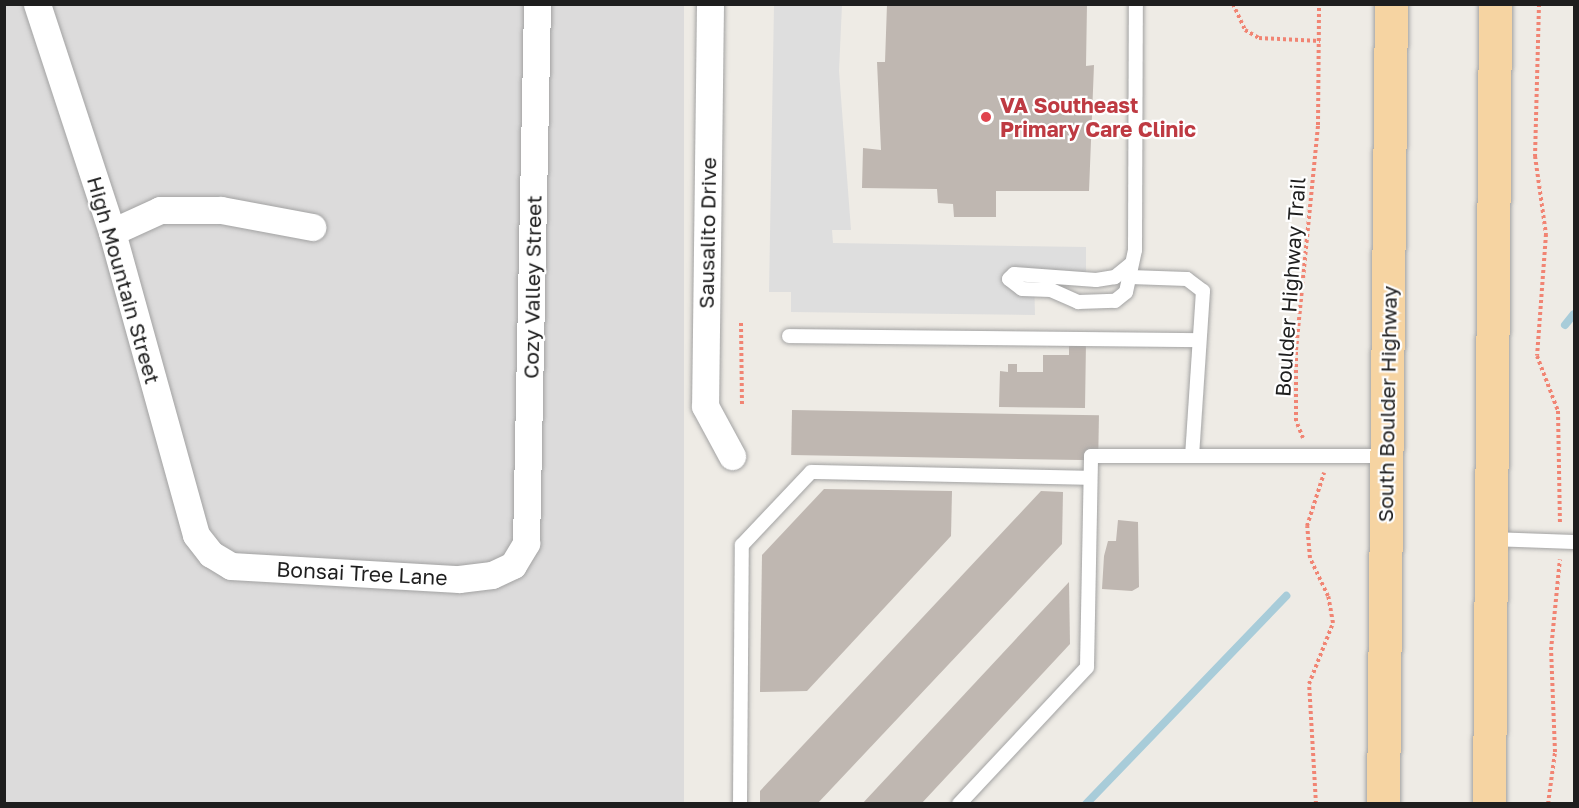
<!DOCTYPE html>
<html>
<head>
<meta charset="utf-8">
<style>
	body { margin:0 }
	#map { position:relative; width:1579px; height:808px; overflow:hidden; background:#eeebe5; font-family:"Golos Text",sans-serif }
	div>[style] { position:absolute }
	.residential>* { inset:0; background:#dcdbdb; transform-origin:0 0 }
	.parking>* { inset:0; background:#dedede }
	.stream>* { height:8px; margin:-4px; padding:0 4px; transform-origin:4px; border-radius:4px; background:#a8ccd9 }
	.building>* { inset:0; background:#bfb7b1; transform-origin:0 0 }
	.path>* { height:4px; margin-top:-2px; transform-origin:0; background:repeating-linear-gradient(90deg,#f18473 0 3px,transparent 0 6px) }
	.roads { filter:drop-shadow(0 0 2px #a2a2a2) drop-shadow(0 0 2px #a2a2a2) }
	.service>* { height:14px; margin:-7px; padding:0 7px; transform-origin:7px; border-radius:7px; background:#fff }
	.minor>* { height:27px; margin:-13.5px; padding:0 13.5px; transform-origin:13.5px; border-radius:13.5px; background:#fff }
	.primary>* { height:33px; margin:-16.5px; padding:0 16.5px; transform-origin:16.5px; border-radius:16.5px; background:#f6d4a2 }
	.dots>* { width:16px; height:16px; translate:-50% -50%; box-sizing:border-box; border:3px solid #fff; border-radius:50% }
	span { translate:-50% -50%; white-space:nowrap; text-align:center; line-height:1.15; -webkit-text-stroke:4.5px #fff; paint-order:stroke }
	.health-label { font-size:21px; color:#be3a42; font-weight:700 }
	.left { translate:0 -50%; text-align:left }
	.street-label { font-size:21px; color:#1e1e1e }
	.frame { position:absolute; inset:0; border:6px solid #1e1e1e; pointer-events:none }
</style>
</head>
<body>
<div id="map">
	<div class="residential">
		<div style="left:5px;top:5px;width:679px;height:799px"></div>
	</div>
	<div class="parking">
		<div style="clip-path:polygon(774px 5px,842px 5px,839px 71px,851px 230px,832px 230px,833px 243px,1086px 247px,1086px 276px,1034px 275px,1035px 315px,791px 312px,791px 292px,769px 292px)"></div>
	</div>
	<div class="stream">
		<div style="left:1565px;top:325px;width:14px;rotate:-51deg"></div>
		<div style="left:1086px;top:804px;width:289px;rotate:-46.1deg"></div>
	</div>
	<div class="building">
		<div style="clip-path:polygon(887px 4px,1087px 4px,1086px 66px,1094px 65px,1089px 191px,996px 191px,996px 217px,954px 217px,953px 204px,938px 203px,937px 189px,862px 188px,863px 148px,881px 150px,877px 62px,885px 62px)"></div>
		<div style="clip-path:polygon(1069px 341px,1086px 342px,1085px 408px,999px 407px,1000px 371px,1008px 372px,1008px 364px,1017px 364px,1017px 372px,1043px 372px,1043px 355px,1069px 355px)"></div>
		<div style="left:792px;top:410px;width:307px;height:45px;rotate:1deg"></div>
		<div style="clip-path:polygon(824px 489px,952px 491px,951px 536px,807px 691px,760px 692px,762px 555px)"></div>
		<div style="clip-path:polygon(1041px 491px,1063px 492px,1062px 544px,817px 804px,760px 804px,760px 791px)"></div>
		<div style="clip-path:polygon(1118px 520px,1138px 522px,1139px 587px,1132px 591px,1102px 589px,1104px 556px,1108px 541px,1116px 541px)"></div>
		<div style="clip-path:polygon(1069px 582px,1070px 644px,921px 804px,862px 804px)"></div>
	</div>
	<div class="path">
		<div style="left:1233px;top:4px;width:29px;rotate:65deg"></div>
		<div style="left:1245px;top:30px;width:16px;rotate:30deg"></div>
		<div style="left:1259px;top:38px;width:61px;rotate:2.8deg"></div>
		<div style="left:1539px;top:4px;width:152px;rotate:91.5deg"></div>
		<div style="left:1535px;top:156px;width:79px;rotate:82deg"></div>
		<div style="left:1546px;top:234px;width:122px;rotate:94.2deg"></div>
		<div style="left:1537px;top:356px;width:59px;rotate:69.1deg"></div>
		<div style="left:1558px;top:411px;width:114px;rotate:89deg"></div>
		<div style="left:741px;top:323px;width:82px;rotate:89.3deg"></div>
		<div style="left:1303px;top:438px;width:18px;rotate:-112deg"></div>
		<div style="left:1296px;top:421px;width:71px;rotate:-90deg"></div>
		<div style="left:1296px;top:350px;width:226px;rotate:-84.4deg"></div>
		<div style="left:1318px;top:125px;width:121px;rotate:-89.5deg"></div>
		<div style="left:1316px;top:804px;width:120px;rotate:-93.3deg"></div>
		<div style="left:1309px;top:684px;width:66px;rotate:-68.5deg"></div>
		<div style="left:1333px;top:623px;width:27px;rotate:-100deg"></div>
		<div style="left:1328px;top:596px;width:42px;rotate:-115.3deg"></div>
		<div style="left:1310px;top:558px;width:32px;rotate:-95deg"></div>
		<div style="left:1307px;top:526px;width:56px;rotate:-72.2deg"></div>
		<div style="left:1548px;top:804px;width:52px;rotate:-82.3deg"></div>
		<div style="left:1555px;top:752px;width:102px;rotate:-92.2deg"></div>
		<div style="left:1551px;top:650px;width:91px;rotate:-84.4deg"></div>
	</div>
	<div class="roads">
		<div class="service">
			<div style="left:1131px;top:264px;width:21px;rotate:141deg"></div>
			<div style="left:1115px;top:277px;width:19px;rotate:171deg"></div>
			<div style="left:1096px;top:280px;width:82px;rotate:-175.8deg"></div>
			<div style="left:1014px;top:274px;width:7px;rotate:135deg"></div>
			<div style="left:1009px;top:279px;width:16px;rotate:38deg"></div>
			<div style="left:1022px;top:289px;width:29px;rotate:2deg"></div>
			<div style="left:1051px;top:290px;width:30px;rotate:24deg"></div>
			<div style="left:1078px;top:302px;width:37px;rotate:-2deg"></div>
			<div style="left:1115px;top:301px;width:14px;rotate:-39deg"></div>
			<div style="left:1126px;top:292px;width:43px;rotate:-77.9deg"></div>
			<div style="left:1135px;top:250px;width:246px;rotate:-89.8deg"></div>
			<div style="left:1130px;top:277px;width:57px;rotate:2deg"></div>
			<div style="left:1187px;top:279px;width:20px;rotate:37deg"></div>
			<div style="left:1203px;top:291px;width:165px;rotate:93.8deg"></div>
			<div style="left:789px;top:336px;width:410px;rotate:0.6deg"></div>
			<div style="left:1491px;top:539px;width:83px;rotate:2.1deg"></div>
			<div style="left:740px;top:804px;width:259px;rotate:-89.6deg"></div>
			<div style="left:742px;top:545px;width:100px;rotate:-46.6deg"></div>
			<div style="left:811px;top:472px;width:279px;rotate:1.2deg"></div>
			<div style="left:959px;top:804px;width:187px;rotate:-46.9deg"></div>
			<div style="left:1087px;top:667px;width:211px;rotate:-88.9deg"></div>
			<div style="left:1091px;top:456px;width:295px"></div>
		</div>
		<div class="minor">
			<div style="left:37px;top:4px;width:240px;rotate:71.8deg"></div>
			<div style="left:112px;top:232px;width:314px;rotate:74.5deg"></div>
			<div style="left:196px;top:535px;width:24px;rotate:52deg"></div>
			<div style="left:211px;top:554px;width:23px;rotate:31deg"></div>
			<div style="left:231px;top:566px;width:228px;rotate:3.3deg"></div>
			<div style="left:459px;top:579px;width:33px;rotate:-7deg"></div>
			<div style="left:492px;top:575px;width:23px;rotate:-25deg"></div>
			<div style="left:513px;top:565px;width:26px;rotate:-59deg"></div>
			<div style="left:526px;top:543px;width:539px;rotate:-88.83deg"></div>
			<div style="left:710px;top:4px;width:402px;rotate:90.7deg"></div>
			<div style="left:705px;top:406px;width:57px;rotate:61.6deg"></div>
			<div style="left:112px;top:232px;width:53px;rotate:-24.6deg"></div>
			<div style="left:160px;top:210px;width:61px"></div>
			<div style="left:221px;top:210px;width:93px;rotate:10.6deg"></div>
		</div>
		<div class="primary">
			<div style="left:1383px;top:804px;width:800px;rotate:-89.43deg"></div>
			<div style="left:1489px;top:804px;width:800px;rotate:-89.57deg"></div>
		</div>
	</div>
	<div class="dots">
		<div style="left:986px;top:117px;background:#e0444e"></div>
	</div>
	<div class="health-label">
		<span class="left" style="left:1000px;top:117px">VA Southeast<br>Primary Care Clinic</span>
	</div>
	<div class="street-label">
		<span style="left:707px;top:233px;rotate:-89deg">Sausalito Drive</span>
		<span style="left:124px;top:280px;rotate:74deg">High Mountain Street</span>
		<span style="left:532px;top:287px;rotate:-89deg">Cozy Valley Street</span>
		<span style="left:1290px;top:287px;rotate:-86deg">Boulder Highway Trail</span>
		<span style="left:1387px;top:404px;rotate:-89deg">South Boulder Highway</span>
		<span style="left:362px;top:573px;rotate:3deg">Bonsai Tree Lane</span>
	</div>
	<div class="frame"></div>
</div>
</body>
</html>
